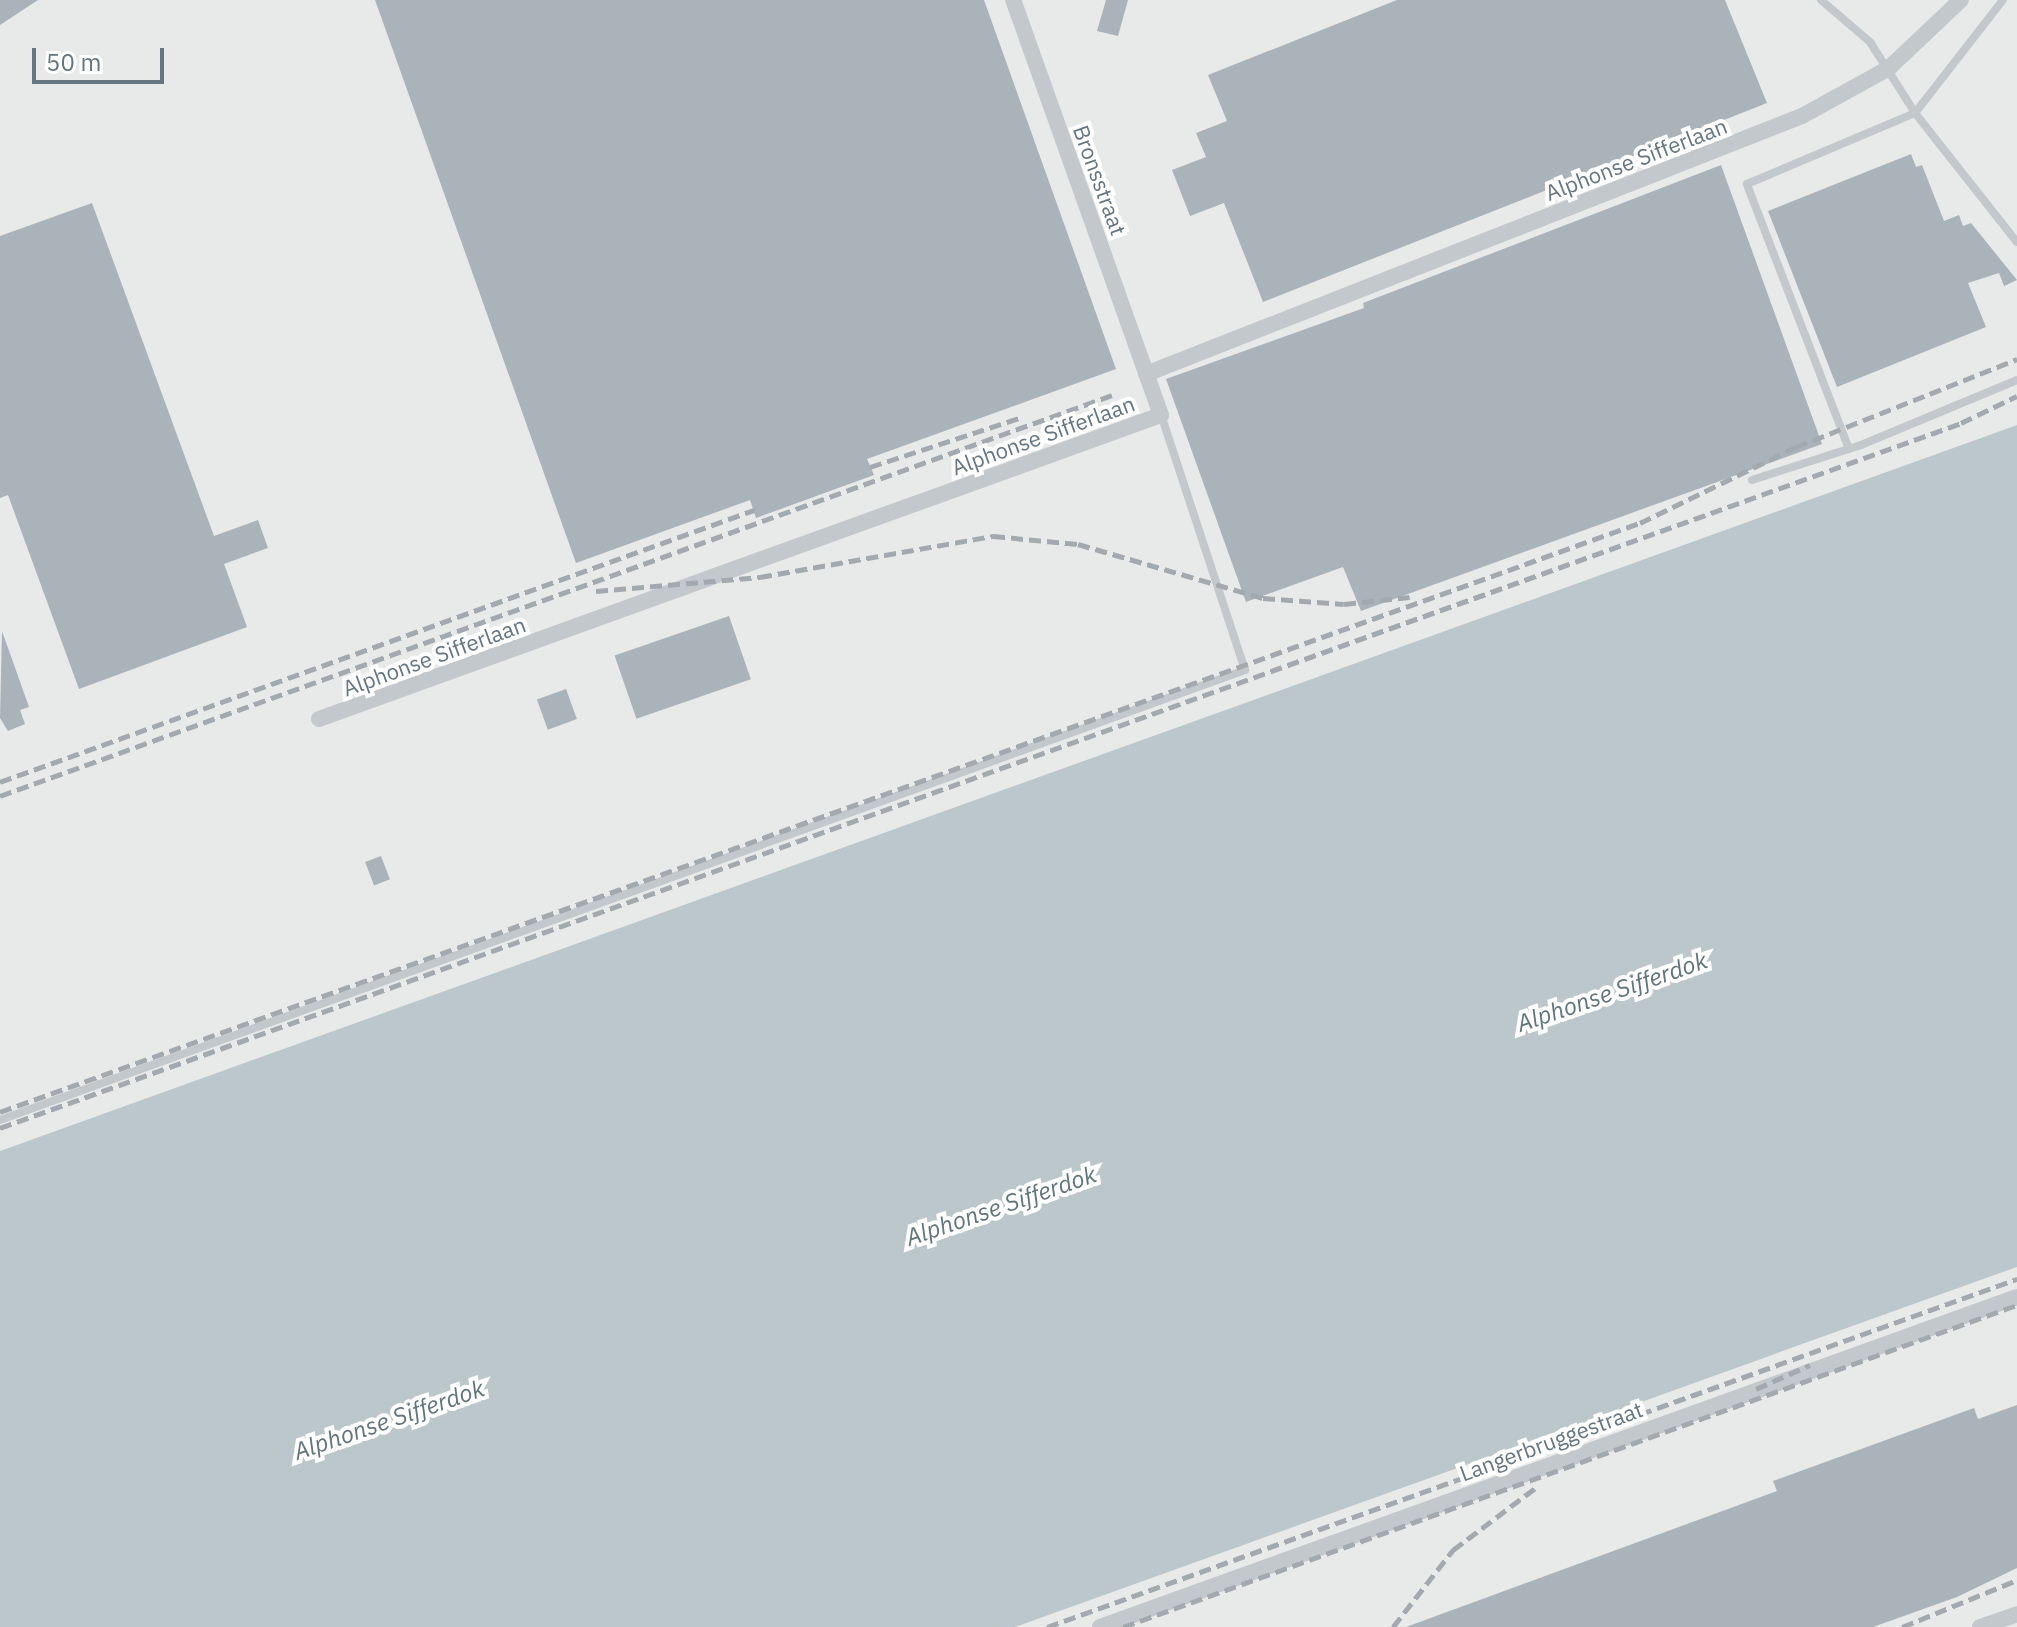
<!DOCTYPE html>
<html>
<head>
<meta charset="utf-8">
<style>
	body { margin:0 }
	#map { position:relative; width:2017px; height:1627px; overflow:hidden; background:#fafaf8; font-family:"IBM Plex Sans",sans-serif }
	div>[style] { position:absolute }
	.built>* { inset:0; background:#e8e9e9 }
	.water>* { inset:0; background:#bbc7cb }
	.building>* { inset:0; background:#aab3b9; transform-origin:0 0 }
	.lane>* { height:8px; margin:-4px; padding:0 4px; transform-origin:4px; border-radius:4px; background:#c3c8cc }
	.street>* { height:16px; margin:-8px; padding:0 8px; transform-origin:8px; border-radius:8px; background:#c3c8cc }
	.rail>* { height:5px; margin-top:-2.5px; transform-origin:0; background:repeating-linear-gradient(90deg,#a2aab0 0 12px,transparent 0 18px) }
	span { translate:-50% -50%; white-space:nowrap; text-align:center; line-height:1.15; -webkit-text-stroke:8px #fff; paint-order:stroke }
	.street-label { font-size:22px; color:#657683 }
	.water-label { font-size:24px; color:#60757c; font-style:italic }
	.scale { position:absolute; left:32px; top:48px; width:132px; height:36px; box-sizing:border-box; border:4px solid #657683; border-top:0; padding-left:10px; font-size:24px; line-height:28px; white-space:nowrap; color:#657683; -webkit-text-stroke:6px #fff; paint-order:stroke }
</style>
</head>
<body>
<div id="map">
	<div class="built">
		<div style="clip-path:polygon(0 0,2017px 0,2017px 425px,0 1151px)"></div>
		<div style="clip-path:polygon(2017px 1267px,2017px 1627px,1015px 1627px,1650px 1399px)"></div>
	</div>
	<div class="water">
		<div style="clip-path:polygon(2017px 425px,2017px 1267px,1015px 1627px,0 1627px,0 1151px)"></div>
	</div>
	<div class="building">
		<div style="clip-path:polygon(0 0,38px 0,0 25px)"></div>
		<div style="clip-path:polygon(375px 0,984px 0,1116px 369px,867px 459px,874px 475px,756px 518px,750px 500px,576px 563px)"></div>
		<div style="clip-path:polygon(1106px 0,1128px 0,1118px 36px,1097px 31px)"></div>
		<div style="clip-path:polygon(1397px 0,1725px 0,1767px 103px,1263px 302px,1224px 203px,1190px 216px,1172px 170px,1206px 157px,1196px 133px,1227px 121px,1208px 75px)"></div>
		<div style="clip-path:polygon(1911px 154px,1916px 167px,1922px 165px,1944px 221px,1959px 215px,1963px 226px,1971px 223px,2017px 280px,2004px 286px,1999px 273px,1968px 283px,1986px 327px,1837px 387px,1768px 211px)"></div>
		<div style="clip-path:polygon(1721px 165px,1822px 444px,1361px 611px,1343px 567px,1246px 602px,1166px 379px,1364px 308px,1363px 303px)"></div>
		<div style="clip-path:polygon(92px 203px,214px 536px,258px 520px,268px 548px,224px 564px,247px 627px,79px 689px,8px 495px,0 498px,0 236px)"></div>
		<div style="left:729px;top:616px;width:67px;height:121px;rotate:71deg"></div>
		<div style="clip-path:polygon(2px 631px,29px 707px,20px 710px,25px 724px,8px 731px,0 718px)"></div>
		<div style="left:566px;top:689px;width:32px;height:31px;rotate:70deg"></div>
		<div style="left:381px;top:856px;width:25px;height:17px;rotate:69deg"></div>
		<div style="clip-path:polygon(2017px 1405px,2017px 1568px,1957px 1597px,1873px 1627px,1406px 1627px,1777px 1491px,1773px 1481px,1974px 1408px,1978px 1419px)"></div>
	</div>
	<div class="lane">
		<div style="left:1821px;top:0;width:65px;rotate:40.6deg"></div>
		<div style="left:1870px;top:42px;width:84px;rotate:57.6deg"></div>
		<div style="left:1915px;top:113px;width:164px;rotate:51.7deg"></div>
		<div style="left:1849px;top:449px;width:284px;rotate:-111.1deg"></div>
		<div style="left:1747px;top:184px;width:182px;rotate:-22.9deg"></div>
		<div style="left:1915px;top:113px;width:143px;rotate:-52.1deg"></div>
		<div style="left:1752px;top:480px;width:114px;rotate:-17.8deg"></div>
		<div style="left:1861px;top:445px;width:169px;rotate:-22.6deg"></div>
		<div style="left:0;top:1120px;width:1324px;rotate:-19.87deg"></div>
		<div style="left:1245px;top:670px;width:268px;rotate:-108.2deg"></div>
	</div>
	<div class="street">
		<div style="left:1146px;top:374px;width:705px;rotate:-21.47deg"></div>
		<div style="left:1802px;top:116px;width:99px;rotate:-28.9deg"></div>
		<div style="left:1889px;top:68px;width:99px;rotate:-43.4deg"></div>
		<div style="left:319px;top:719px;width:895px;rotate:-19.85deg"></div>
		<div style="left:1161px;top:415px;width:441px;rotate:-109.6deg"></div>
		<div style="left:1100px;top:1627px;width:975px;rotate:-19.79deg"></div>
		<div style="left:1980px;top:1627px;width:39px;rotate:-19deg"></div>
	</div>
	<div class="rail">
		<div style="left:870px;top:467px;width:157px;rotate:-18.2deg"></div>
		<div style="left:596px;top:591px;width:165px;rotate:-4.9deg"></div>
		<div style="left:760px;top:577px;width:237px;rotate:-10deg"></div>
		<div style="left:993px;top:536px;width:85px;rotate:5.4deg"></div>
		<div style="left:1078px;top:544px;width:193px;rotate:16.3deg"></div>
		<div style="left:1263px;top:598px;width:81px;rotate:4.2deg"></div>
		<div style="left:1344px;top:604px;width:66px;rotate:-6.1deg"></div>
		<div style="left:0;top:782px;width:802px;rotate:-19.84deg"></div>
		<div style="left:0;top:796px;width:1182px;rotate:-19.83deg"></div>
		<div style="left:0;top:1112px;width:1743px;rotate:-19.76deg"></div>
		<div style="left:1640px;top:523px;width:174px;rotate:-26deg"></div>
		<div style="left:1796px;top:447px;width:238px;rotate:-21.7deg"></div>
		<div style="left:0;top:1128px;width:2084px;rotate:-19.77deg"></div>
		<div style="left:1961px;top:423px;width:62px;rotate:-25.7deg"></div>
		<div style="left:1756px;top:1389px;width:59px;rotate:-24deg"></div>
		<div style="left:1047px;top:1627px;width:1031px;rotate:-19.74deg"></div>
		<div style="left:1123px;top:1627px;width:950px;rotate:-19.81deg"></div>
		<div style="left:1393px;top:1627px;width:98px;rotate:-52.1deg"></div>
		<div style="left:1453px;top:1550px;width:106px;rotate:-37deg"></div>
		<div style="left:1902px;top:1627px;width:124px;rotate:-22.2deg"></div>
	</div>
	<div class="street-label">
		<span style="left:1636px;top:159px;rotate:-21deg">Alphonse Sifferlaan</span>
		<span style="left:1100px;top:180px;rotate:70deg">Bronsstraat</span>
		<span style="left:1043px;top:435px;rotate:-20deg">Alphonse Sifferlaan</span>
		<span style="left:434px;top:656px;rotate:-20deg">Alphonse Sifferlaan</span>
		<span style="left:1551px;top:1441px;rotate:-20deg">Langerbruggestraat</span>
	</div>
	<div class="water-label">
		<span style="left:1612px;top:992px;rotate:-19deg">Alphonse Sifferdok</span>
		<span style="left:1001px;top:1206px;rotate:-19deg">Alphonse Sifferdok</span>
		<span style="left:389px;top:1420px;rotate:-19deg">Alphonse Sifferdok</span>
	</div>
	<div class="scale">50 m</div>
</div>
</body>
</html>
